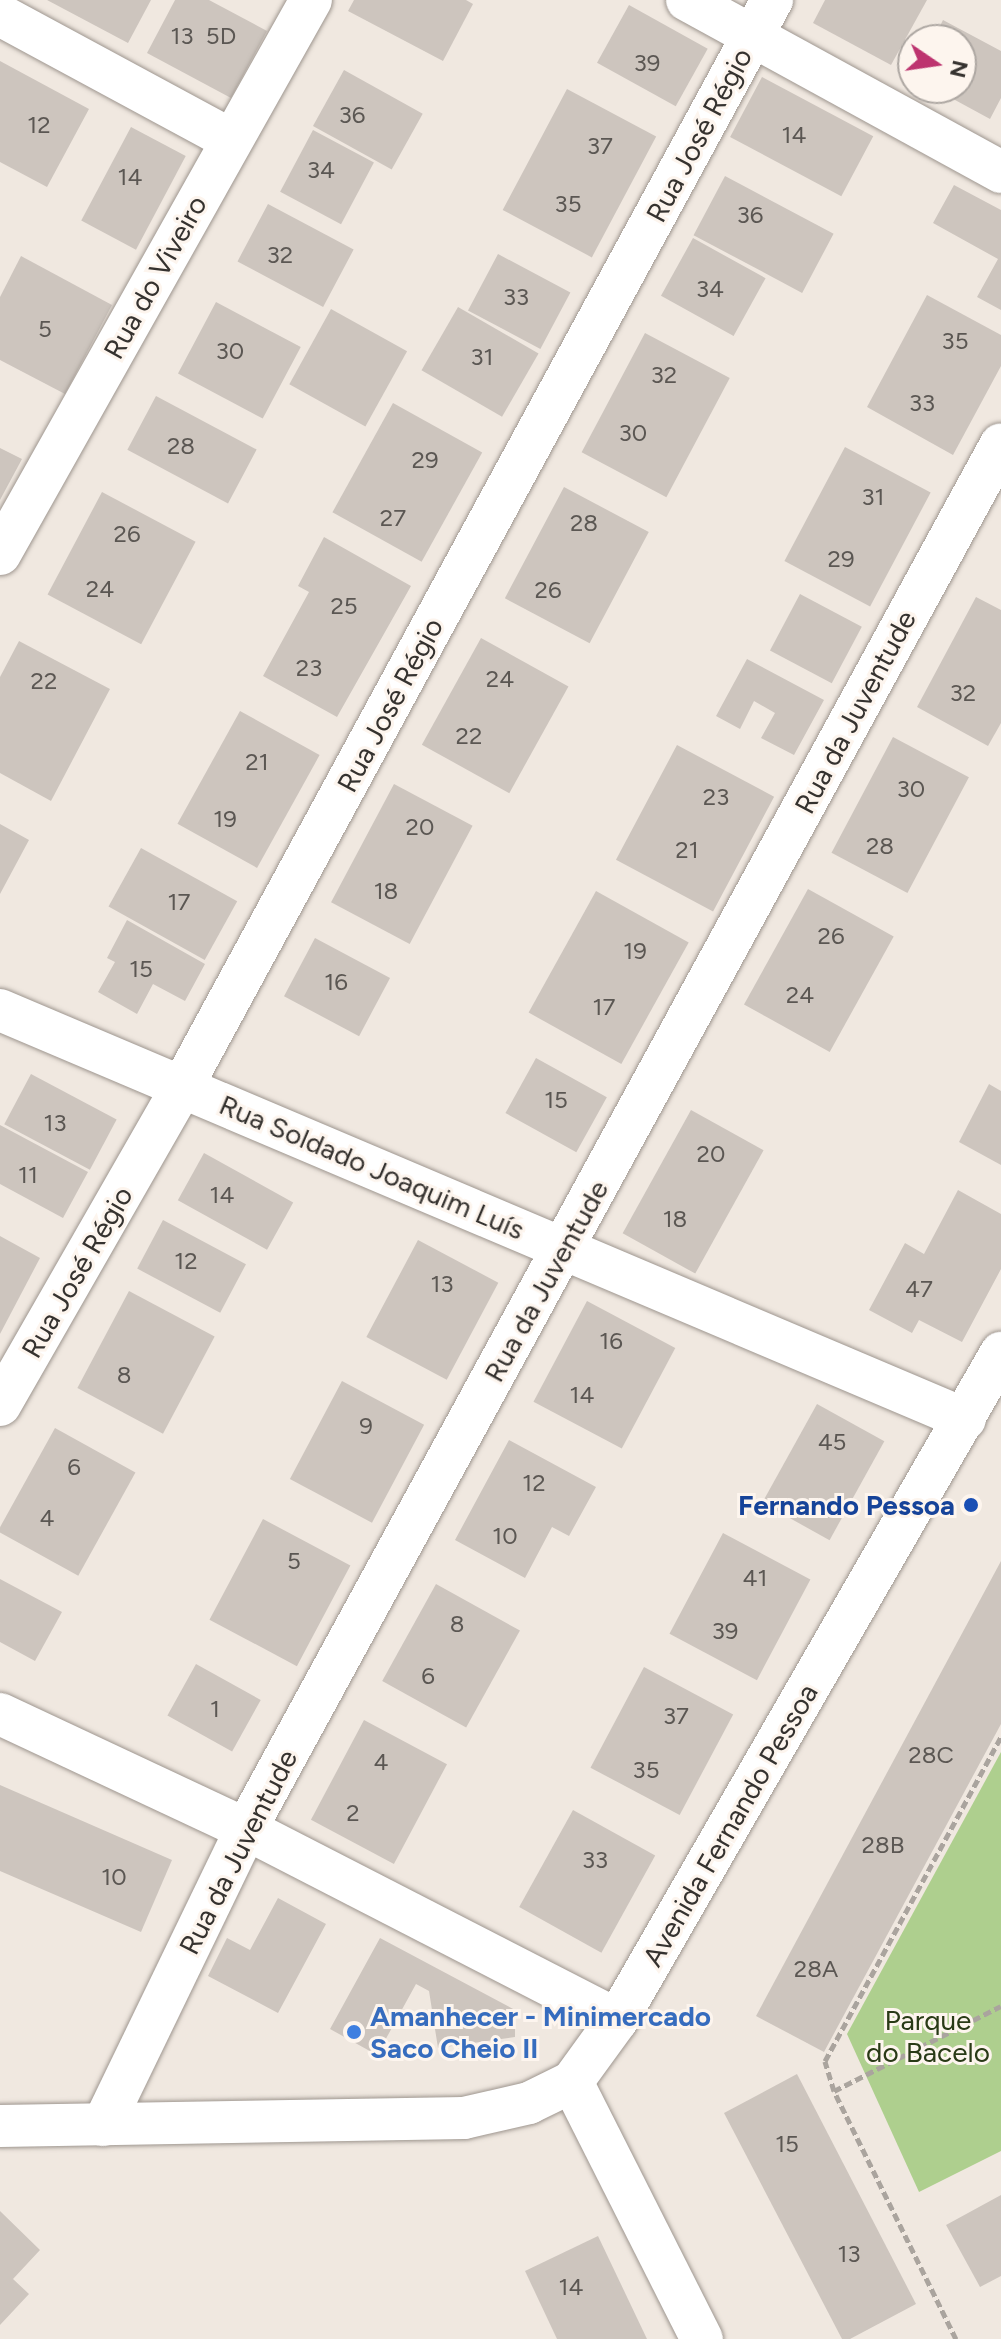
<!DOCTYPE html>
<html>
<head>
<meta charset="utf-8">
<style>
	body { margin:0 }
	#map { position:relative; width:1001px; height:2339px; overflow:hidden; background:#f0e8e0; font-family:Figtree,sans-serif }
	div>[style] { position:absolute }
	.green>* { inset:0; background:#aecf8e }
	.building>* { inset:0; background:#cdc5be; transform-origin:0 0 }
	.path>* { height:5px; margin-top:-2.5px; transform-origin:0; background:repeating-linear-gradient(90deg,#aaa49e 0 8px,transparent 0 12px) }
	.roads { filter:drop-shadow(0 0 2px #9e968f) drop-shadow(0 0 2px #9e968f) }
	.street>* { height:42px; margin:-21px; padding:0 21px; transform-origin:21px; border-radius:21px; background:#fff }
	.dots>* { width:22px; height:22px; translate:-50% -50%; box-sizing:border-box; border:4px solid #fdf5ee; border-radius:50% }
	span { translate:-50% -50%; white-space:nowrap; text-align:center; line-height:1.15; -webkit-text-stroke:6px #fdf5ee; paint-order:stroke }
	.number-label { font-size:24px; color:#5b5753 }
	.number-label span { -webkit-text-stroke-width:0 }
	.street-label { font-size:28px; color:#35322f }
	.transit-label { font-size:28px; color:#164399; font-weight:700 }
	.right { translate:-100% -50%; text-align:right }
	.shop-label { font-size:28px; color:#366cbe; font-weight:700 }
	.left { translate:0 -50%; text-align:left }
	.park-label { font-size:28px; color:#293a16 }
	.north { position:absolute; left:897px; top:24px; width:80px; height:80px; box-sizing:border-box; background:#fdf5ee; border:2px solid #ada7a2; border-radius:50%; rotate:103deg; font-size:22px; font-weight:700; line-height:32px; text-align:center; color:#35322f }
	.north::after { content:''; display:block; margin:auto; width:28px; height:36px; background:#bd346f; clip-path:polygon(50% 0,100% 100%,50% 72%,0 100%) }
</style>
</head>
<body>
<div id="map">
	<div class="green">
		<div style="clip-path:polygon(1001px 1752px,1001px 2151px,919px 2192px,847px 2034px)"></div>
	</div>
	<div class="building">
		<div style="clip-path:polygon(47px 0,151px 0,128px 43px)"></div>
		<div style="clip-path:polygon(175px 0,209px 0,267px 31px,231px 98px,147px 53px)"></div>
		<div style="clip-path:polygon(354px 0,466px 0,473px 4px,443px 61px,348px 11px)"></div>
		<div style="clip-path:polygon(825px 0,927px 0,891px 65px,813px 23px)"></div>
		<div style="left:629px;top:5px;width:90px;height:66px;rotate:29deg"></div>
		<div style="clip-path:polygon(943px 20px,1001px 51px,1001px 98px,990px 119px,933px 88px,961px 88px,961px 40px,933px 40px)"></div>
		<div style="clip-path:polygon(0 61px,89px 109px,47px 187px,0 162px)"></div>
		<div style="left:344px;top:70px;width:90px;height:64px;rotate:29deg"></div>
		<div style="left:762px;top:77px;width:126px;height:68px;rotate:28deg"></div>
		<div style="left:567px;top:89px;width:101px;height:137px;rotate:28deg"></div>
		<div style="left:131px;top:127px;width:62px;height:106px;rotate:28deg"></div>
		<div style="left:313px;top:130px;width:69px;height:70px;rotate:28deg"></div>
		<div style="left:725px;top:176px;width:123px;height:67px;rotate:28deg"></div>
		<div style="clip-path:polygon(954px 185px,1001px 210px,1001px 310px,977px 297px,998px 259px,933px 223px)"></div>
		<div style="left:268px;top:204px;width:97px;height:65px;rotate:28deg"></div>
		<div style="left:693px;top:238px;width:83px;height:66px;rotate:29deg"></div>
		<div style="left:498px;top:254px;width:82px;height:64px;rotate:28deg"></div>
		<div style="clip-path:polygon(21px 256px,112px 305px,65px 394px,0 360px,0 297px)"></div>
		<div style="clip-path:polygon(927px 295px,1001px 335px,1001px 366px,953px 455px,867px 407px)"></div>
		<div style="left:216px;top:302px;width:96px;height:81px;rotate:28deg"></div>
		<div style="left:458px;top:307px;width:93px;height:73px;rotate:30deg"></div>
		<div style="left:331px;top:309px;width:87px;height:86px;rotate:29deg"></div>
		<div style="left:645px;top:333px;width:96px;height:135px;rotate:28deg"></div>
		<div style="left:156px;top:396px;width:114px;height:61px;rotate:28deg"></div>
		<div style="left:393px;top:403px;width:102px;height:125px;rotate:29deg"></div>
		<div style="left:845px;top:447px;width:97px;height:129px;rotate:28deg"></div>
		<div style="clip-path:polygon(0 448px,22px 459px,0 500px)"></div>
		<div style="left:564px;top:487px;width:96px;height:126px;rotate:28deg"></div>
		<div style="left:102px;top:492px;width:106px;height:116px;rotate:28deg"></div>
		<div style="clip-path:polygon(324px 537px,411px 586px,337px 717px,263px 676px,309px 592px,298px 586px)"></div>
		<div style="left:800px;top:594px;width:70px;height:64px;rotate:28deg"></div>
		<div style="clip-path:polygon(976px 597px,1001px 610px,1001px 723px,988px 746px,917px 707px)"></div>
		<div style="left:481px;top:638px;width:100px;height:122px;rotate:29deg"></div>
		<div style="clip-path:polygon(19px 641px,110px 689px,51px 801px,0 773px,0 677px)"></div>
		<div style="clip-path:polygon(747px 659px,824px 700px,794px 755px,761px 738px,775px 713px,754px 701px,740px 729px,716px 716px)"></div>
		<div style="left:240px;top:711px;width:91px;height:129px;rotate:29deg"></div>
		<div style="left:893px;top:737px;width:86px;height:131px;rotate:28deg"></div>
		<div style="left:677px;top:745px;width:110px;height:130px;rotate:28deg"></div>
		<div style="left:394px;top:784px;width:89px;height:134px;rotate:28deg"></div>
		<div style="clip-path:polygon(0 824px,29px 840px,0 894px)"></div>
		<div style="left:141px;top:848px;width:110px;height:67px;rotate:29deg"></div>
		<div style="left:808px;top:889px;width:98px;height:132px;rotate:29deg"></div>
		<div style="left:596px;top:891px;width:106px;height:139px;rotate:29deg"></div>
		<div style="clip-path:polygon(127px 920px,205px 964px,185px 1001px,153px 984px,137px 1014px,98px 992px,115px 962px,107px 958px)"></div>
		<div style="left:315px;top:938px;width:85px;height:66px;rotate:28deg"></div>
		<div style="left:536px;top:1058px;width:81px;height:63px;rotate:29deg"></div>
		<div style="left:31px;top:1074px;width:97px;height:57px;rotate:28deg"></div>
		<div style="clip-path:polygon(989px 1084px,1001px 1091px,1001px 1165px,959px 1142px)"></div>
		<div style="left:691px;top:1110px;width:83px;height:141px;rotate:29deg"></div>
		<div style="clip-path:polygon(0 1125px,88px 1172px,63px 1218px,0 1184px)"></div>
		<div style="left:204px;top:1153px;width:102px;height:54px;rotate:29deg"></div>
		<div style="clip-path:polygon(958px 1190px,1001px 1214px,1001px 1269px,962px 1342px,919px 1320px,912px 1333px,869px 1310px,905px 1243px,924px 1254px)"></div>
		<div style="left:163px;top:1220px;width:94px;height:55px;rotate:28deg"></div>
		<div style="clip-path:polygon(0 1236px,40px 1258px,0 1334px)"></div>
		<div style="left:418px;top:1240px;width:91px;height:110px;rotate:28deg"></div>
		<div style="left:129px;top:1291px;width:97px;height:110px;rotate:28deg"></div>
		<div style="left:587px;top:1301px;width:100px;height:114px;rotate:28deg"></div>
		<div style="left:342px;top:1381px;width:93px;height:111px;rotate:28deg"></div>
		<div style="left:817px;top:1404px;width:77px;height:113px;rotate:29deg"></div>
		<div style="left:55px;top:1428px;width:92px;height:118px;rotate:29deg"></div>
		<div style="clip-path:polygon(509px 1440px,596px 1487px,569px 1536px,552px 1527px,525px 1578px,455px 1540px)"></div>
		<div style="left:263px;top:1519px;width:99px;height:114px;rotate:28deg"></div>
		<div style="left:723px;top:1533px;width:99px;height:114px;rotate:28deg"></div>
		<div style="clip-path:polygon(1001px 1561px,1001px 1724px,824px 2052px,756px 2016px)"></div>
		<div style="clip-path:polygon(0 1579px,62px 1612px,35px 1661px,0 1642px)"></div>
		<div style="left:436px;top:1584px;width:96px;height:111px;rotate:29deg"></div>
		<div style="left:196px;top:1664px;width:74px;height:59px;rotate:29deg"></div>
		<div style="left:644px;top:1667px;width:101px;height:114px;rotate:28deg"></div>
		<div style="left:364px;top:1720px;width:94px;height:113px;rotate:28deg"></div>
		<div style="clip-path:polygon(0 1785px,172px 1860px,141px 1932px,0 1871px)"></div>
		<div style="left:573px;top:1810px;width:94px;height:111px;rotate:29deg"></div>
		<div style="clip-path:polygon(278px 1898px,326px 1924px,278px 2013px,208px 1976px,227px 1938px,250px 1950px)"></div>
		<div style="clip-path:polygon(380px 1938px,515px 2010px,515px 2037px,438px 2048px,429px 1991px,416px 1984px,377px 2055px,330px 2029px)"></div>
		<div style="clip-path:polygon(797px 2074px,916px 2304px,850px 2339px,842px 2339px,724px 2113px)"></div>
		<div style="clip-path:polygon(1001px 2195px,1001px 2276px,980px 2287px,946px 2225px)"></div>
		<div style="clip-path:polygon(0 2211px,40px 2250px,13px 2279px,29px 2294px,0 2325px)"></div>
		<div style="clip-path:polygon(598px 2236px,647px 2339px,557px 2339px,525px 2271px)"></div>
	</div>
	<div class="path">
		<div style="left:834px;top:2091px;width:187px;rotate:-27deg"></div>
		<div style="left:956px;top:2339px;width:276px;rotate:-116.2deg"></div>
		<div style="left:834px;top:2091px;width:31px;rotate:-107deg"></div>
		<div style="left:825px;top:2061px;width:369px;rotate:-61.5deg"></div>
	</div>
	<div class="roads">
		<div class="street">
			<div style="left:687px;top:0;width:358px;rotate:28.7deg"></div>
			<div style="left:0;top:15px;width:263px;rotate:28.4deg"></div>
			<div style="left:0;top:554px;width:635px;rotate:-60.69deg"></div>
			<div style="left:0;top:1010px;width:1048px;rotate:22.97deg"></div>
			<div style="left:0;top:1405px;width:366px;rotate:-60.2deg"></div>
			<div style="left:182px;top:1087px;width:1237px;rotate:-61.51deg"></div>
			<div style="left:0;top:1714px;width:272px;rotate:25.1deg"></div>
			<div style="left:246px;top:1829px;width:417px;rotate:27.2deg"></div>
			<div style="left:572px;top:2082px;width:288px;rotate:63.2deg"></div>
			<div style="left:103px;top:2125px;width:329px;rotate:-64.2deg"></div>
			<div style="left:246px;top:1829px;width:1577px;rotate:-61.4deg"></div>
			<div style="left:0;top:2126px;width:464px;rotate:-1deg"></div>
			<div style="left:464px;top:2118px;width:67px;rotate:-13deg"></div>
			<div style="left:529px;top:2103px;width:48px;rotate:-26deg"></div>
			<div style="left:572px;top:2082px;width:77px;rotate:-54deg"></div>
			<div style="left:617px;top:2020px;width:770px;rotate:-60.07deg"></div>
		</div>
	</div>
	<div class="dots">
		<div style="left:971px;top:1505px;background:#1a4fb4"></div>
		<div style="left:354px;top:2032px;background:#3f7fe0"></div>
	</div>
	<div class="number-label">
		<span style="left:182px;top:36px">13</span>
		<span style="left:221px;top:36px">5D</span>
		<span style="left:647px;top:63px">39</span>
		<span style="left:352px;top:115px">36</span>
		<span style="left:39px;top:125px">12</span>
		<span style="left:794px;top:135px">14</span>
		<span style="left:600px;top:146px">37</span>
		<span style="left:321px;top:170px">34</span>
		<span style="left:130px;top:177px">14</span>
		<span style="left:568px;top:204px">35</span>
		<span style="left:750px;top:215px">36</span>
		<span style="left:280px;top:255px">32</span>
		<span style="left:710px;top:289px">34</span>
		<span style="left:516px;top:297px">33</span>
		<span style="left:45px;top:329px">5</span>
		<span style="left:955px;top:341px">35</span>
		<span style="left:230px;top:351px">30</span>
		<span style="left:482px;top:357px">31</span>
		<span style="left:664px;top:375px">32</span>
		<span style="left:922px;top:403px">33</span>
		<span style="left:633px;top:433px">30</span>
		<span style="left:181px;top:446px">28</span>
		<span style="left:425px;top:460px">29</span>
		<span style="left:873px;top:497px">31</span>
		<span style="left:393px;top:518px">27</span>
		<span style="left:584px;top:523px">28</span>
		<span style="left:127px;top:534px">26</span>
		<span style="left:841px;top:559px">29</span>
		<span style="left:100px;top:589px">24</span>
		<span style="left:548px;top:590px">26</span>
		<span style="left:344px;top:606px">25</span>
		<span style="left:309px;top:668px">23</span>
		<span style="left:500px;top:679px">24</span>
		<span style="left:44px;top:681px">22</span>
		<span style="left:963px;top:693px">32</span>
		<span style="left:469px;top:736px">22</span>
		<span style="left:257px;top:762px">21</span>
		<span style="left:911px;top:789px">30</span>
		<span style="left:716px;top:797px">23</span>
		<span style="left:225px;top:819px">19</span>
		<span style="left:420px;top:827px">20</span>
		<span style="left:880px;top:846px">28</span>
		<span style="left:687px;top:850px">21</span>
		<span style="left:386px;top:891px">18</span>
		<span style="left:179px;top:902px">17</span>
		<span style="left:831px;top:936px">26</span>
		<span style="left:635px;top:951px">19</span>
		<span style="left:141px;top:969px">15</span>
		<span style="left:336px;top:982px">16</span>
		<span style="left:800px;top:995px">24</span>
		<span style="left:604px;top:1007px">17</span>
		<span style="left:556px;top:1100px">15</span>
		<span style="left:55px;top:1123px">13</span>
		<span style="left:711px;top:1154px">20</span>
		<span style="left:28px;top:1175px">11</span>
		<span style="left:222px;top:1195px">14</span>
		<span style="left:675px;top:1219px">18</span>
		<span style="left:186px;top:1261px">12</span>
		<span style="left:442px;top:1284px">13</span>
		<span style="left:919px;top:1289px">47</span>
		<span style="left:611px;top:1341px">16</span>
		<span style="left:124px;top:1375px">8</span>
		<span style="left:582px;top:1395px">14</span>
		<span style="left:366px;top:1426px">9</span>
		<span style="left:832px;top:1442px">45</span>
		<span style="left:74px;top:1467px">6</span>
		<span style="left:534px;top:1483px">12</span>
		<span style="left:47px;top:1518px">4</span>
		<span style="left:505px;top:1536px">10</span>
		<span style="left:294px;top:1561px">5</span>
		<span style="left:755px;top:1578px">41</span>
		<span style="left:457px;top:1624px">8</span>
		<span style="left:725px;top:1631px">39</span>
		<span style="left:428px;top:1676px">6</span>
		<span style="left:215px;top:1709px">1</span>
		<span style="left:676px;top:1716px">37</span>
		<span style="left:931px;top:1755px">28C</span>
		<span style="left:381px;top:1762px">4</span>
		<span style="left:646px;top:1770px">35</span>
		<span style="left:353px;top:1813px">2</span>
		<span style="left:883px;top:1845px">28B</span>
		<span style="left:595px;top:1860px">33</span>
		<span style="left:114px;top:1877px">10</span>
		<span style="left:816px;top:1969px">28A</span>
		<span style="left:787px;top:2144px">15</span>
		<span style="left:849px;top:2254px">13</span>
		<span style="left:571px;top:2287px">14</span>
	</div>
	<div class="street-label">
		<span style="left:699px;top:135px;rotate:-62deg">Rua José Régio</span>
		<span style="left:155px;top:277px;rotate:-61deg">Rua do Viveiro</span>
		<span style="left:390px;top:705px;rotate:-62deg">Rua José Régio</span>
		<span style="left:855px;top:712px;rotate:-62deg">Rua da Juventude</span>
		<span style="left:372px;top:1167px;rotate:23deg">Rua Soldado Joaquim Luís</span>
		<span style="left:77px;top:1272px;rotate:-60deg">Rua José Régio</span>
		<span style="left:546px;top:1281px;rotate:-61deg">Rua da Juventude</span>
		<span style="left:730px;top:1825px;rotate:-60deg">Avenida Fernando Pessoa</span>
		<span style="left:238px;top:1852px;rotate:-63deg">Rua da Juventude</span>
	</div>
	<div class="transit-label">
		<span class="right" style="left:955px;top:1505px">Fernando Pessoa</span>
	</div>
	<div class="shop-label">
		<span class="left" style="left:370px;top:2032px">Amanhecer - Minimercado<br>Saco Cheio II</span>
	</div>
	<div class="park-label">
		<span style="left:928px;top:2036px">Parque<br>do Bacelo</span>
	</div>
	<div class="north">N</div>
</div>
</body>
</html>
